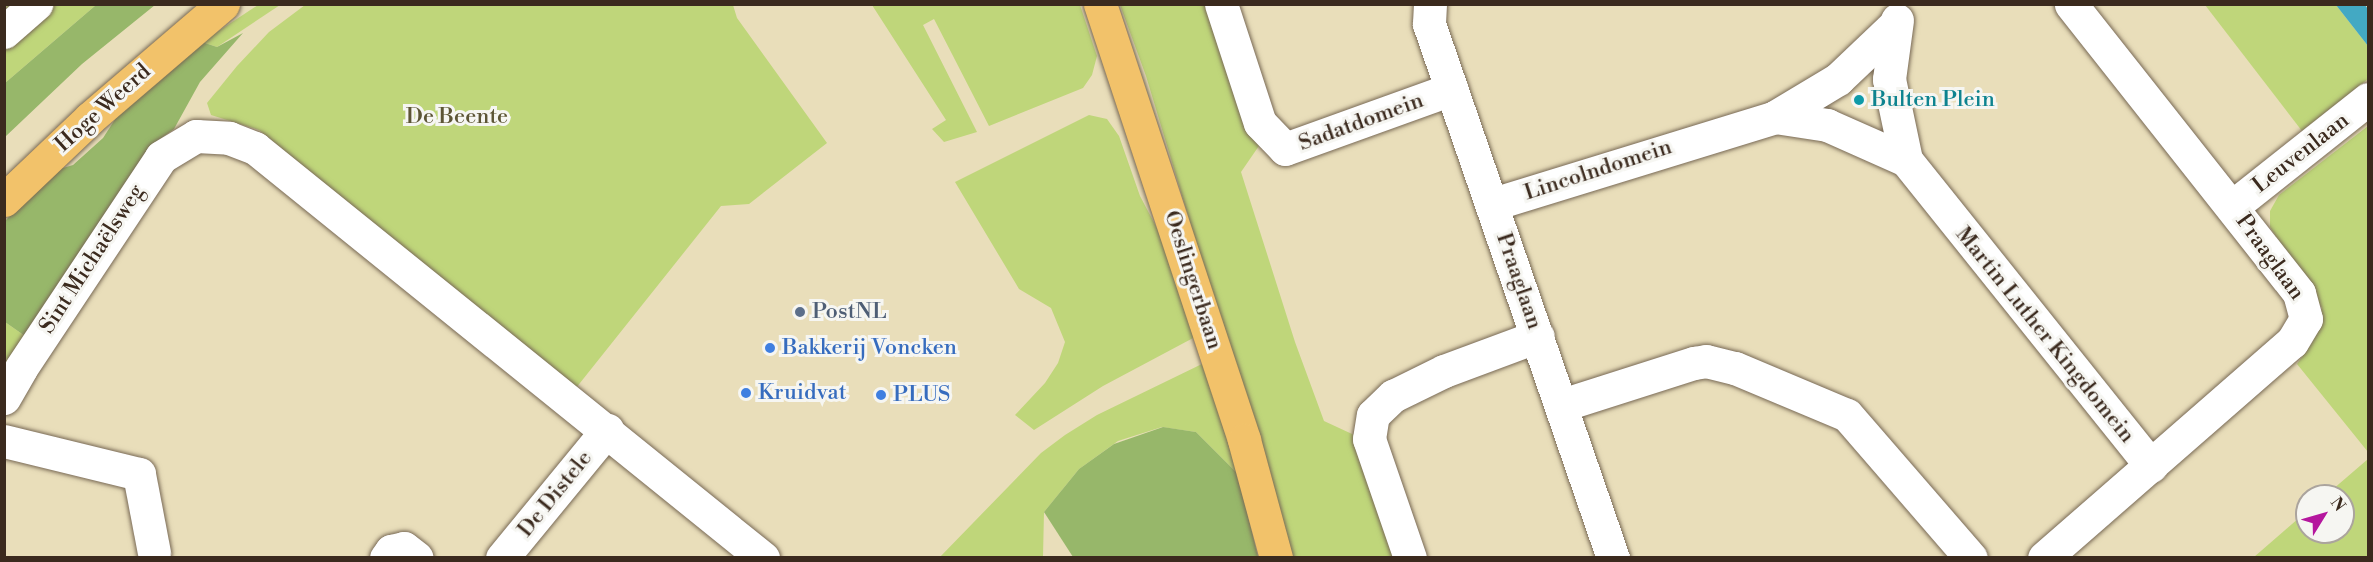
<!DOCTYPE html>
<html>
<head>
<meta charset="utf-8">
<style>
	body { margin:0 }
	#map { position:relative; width:2373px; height:562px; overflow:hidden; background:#e9deba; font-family:"Libre Bodoni",serif }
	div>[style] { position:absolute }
	.green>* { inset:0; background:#bfd67a }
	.forest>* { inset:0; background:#97b76a }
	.water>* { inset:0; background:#43a9c3 }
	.roads { filter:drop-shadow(0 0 2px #786955) drop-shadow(0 0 2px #786955) }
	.minor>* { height:33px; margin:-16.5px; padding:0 16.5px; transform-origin:16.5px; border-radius:16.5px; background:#fff }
	.major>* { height:33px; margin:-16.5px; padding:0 16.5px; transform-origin:16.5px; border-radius:16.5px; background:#f2c26a }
	.dots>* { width:16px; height:16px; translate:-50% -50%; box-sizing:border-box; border:3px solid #f6f6f2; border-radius:50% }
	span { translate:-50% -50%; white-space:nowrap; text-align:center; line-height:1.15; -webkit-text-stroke:6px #f6f6f2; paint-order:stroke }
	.culture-label { font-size:22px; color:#0d838f }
	.left { translate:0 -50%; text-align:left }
	.street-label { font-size:22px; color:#3b2a1e }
	.park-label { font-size:22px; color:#5c5535 }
	.service-label { font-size:22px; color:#4e5e75 }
	.shop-label { font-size:22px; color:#366cbe }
	.frame { position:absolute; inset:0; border:6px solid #3b2a1e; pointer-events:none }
	.north { position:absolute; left:2295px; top:484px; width:60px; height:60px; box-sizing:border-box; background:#f6f6f2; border:2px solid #aba49d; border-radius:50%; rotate:53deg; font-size:16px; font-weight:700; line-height:24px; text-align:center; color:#3b2a1e }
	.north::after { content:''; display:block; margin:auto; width:21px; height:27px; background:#b5179e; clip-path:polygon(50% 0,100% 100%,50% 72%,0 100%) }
</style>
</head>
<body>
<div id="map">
	<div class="green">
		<div style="clip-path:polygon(4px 5px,96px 5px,5px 83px)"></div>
		<div style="clip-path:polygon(258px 5px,280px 5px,217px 47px,202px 42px)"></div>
		<div style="clip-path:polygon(305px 5px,733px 5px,737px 18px,827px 143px,749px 204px,721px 206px,576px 388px,259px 130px,211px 115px,207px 103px,237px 66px,269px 32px)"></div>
		<div style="clip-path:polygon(872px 5px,1080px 5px,1097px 56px,1092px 75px,1083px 88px,989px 126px,934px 19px,923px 25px,977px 132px,944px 142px,932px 129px,946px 120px)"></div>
		<div style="clip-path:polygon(1120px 5px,1215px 5px,1263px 140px,1241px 172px,1295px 342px,1324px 421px,1365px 440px,1405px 557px,1291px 557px,1146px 76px)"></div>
		<div style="clip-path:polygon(2205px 5px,2336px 5px,2368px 46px,2368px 79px,2302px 131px)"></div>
		<div style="clip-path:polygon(1089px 115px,1107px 119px,1119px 136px,1140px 196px,1169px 251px,1195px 337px,1103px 386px,1034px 430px,1015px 415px,1045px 383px,1058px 363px,1065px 342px,1051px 308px,1019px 289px,955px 182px)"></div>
		<div style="clip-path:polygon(2368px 126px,2368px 452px,2297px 364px,2312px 343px,2322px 308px,2270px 227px,2270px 211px,2279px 195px)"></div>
		<div style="clip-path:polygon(5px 322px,25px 336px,5px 369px)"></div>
		<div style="clip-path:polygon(1204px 363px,1238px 474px,1196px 432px,1162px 427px,1118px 441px,1079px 469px,1044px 512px,1043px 557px,939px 558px,1041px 453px,1065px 435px,1097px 415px)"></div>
		<div style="clip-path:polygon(2368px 459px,2368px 557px,2254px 557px,2307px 511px,2307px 532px,2343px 532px,2343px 496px,2325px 496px)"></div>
	</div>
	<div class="forest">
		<div style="clip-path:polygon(96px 5px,155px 5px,82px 64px,5px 137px,5px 83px)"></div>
		<div style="clip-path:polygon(243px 33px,200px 82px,174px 129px,149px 147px,25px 336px,5px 322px,5px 221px,53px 171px,73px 165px,103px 138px,125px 104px,202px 42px,217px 47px)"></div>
		<div style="clip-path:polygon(1163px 427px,1196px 432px,1238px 474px,1258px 557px,1073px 557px,1044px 512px,1079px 469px,1114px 444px)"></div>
	</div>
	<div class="water">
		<div style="clip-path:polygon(2336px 5px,2365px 5px,2368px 9px,2368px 46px)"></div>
	</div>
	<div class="roads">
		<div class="minor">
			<div style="left:1221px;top:4px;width:125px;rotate:71.9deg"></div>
			<div style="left:1260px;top:123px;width:36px;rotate:46deg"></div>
			<div style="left:1285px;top:149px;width:177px;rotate:-19.8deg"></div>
			<div style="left:1430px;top:4px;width:20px;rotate:93deg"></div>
			<div style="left:1429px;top:24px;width:565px;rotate:70.99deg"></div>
			<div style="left:1897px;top:20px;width:60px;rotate:97.7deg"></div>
			<div style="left:1889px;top:79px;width:83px;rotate:78.1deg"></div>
			<div style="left:4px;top:32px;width:43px;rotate:-41.2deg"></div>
			<div style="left:1775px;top:117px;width:53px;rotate:8.7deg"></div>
			<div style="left:1827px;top:125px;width:86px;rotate:23.9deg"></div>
			<div style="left:1906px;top:160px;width:392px;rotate:51.3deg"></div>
			<div style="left:1493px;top:204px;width:295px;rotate:-17.1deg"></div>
			<div style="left:1775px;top:117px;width:74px;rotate:-31.1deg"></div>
			<div style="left:1838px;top:79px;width:79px;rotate:-43.5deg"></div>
			<div style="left:2233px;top:206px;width:172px;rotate:-38.4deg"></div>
			<div style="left:4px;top:398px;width:34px;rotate:-60deg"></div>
			<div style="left:21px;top:368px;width:253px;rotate:-56.4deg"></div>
			<div style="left:161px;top:157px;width:41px;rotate:-31deg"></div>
			<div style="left:196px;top:136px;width:33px;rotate:3deg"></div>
			<div style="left:229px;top:138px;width:28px;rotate:21deg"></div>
			<div style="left:255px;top:148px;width:653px;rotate:38.91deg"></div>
			<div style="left:1562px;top:405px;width:139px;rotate:-17.7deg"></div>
			<div style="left:1694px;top:363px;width:12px;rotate:-9deg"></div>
			<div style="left:1706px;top:361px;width:30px;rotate:14deg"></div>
			<div style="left:1735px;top:368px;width:121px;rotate:22.8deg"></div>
			<div style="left:1847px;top:415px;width:189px;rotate:49.1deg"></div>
			<div style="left:4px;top:441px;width:139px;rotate:13.7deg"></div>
			<div style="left:139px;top:474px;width:80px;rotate:79.2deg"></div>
			<div style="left:386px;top:558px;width:9px;rotate:-54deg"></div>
			<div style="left:391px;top:551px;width:13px;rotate:-13deg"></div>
			<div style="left:404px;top:548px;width:16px;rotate:38deg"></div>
			<div style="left:502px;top:558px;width:166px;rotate:-50.6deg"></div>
			<div style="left:1410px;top:558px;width:126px;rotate:-109deg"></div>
			<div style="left:1369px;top:439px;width:24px;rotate:-81deg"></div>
			<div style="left:1373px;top:415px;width:28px;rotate:-44deg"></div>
			<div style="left:1393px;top:396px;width:57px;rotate:-26.1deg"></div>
			<div style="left:1444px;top:371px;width:100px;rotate:-20.4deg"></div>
			<div style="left:2044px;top:558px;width:329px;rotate:-41.1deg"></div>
			<div style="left:2292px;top:342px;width:27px;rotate:-59deg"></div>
			<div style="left:2306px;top:319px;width:27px;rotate:-105deg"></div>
			<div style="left:2299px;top:293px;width:368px;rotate:-128.3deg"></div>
		</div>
		<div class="major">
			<div style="left:1100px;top:4px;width:459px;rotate:71.7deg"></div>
			<div style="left:1244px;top:440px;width:122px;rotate:74.8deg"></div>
			<div style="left:4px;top:200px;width:119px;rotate:-43.6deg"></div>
			<div style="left:90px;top:118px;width:175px;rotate:-40.6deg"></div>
		</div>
	</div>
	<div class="dots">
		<div style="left:1859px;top:100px;background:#0f9aa8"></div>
		<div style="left:800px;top:312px;background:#5c6f8a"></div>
		<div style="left:770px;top:348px;background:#3f7fe0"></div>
		<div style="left:746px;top:393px;background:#3f7fe0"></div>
		<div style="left:881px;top:395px;background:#3f7fe0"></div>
	</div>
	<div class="culture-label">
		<span class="left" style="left:1871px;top:100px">Bulten Plein</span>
	</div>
	<div class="street-label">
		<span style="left:103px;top:108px;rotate:-42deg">Hoge Weerd</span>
		<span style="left:1361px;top:122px;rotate:-20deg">Sadatdomein</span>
		<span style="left:2301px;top:153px;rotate:-38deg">Leuvenlaan</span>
		<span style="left:1598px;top:170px;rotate:-18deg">Lincolndomein</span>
		<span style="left:2270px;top:257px;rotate:54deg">Praaglaan</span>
		<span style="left:92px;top:259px;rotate:-57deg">Sint Michaëlsweg</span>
		<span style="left:1193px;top:280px;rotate:72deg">Oeslingerbaan</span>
		<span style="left:1519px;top:281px;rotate:71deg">Praaglaan</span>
		<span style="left:2045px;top:335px;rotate:51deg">Martin Luther Kingdomein</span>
		<span style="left:555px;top:494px;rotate:-51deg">De Distele</span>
	</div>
	<div class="park-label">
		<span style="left:457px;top:117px">De Beente</span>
	</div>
	<div class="service-label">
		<span class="left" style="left:812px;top:312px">PostNL</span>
	</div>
	<div class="shop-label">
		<span class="left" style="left:782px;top:348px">Bakkerij Voncken</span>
		<span class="left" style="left:758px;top:393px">Kruidvat</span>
		<span class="left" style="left:893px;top:395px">PLUS</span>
	</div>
	<div class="frame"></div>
	<div class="north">N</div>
</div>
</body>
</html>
